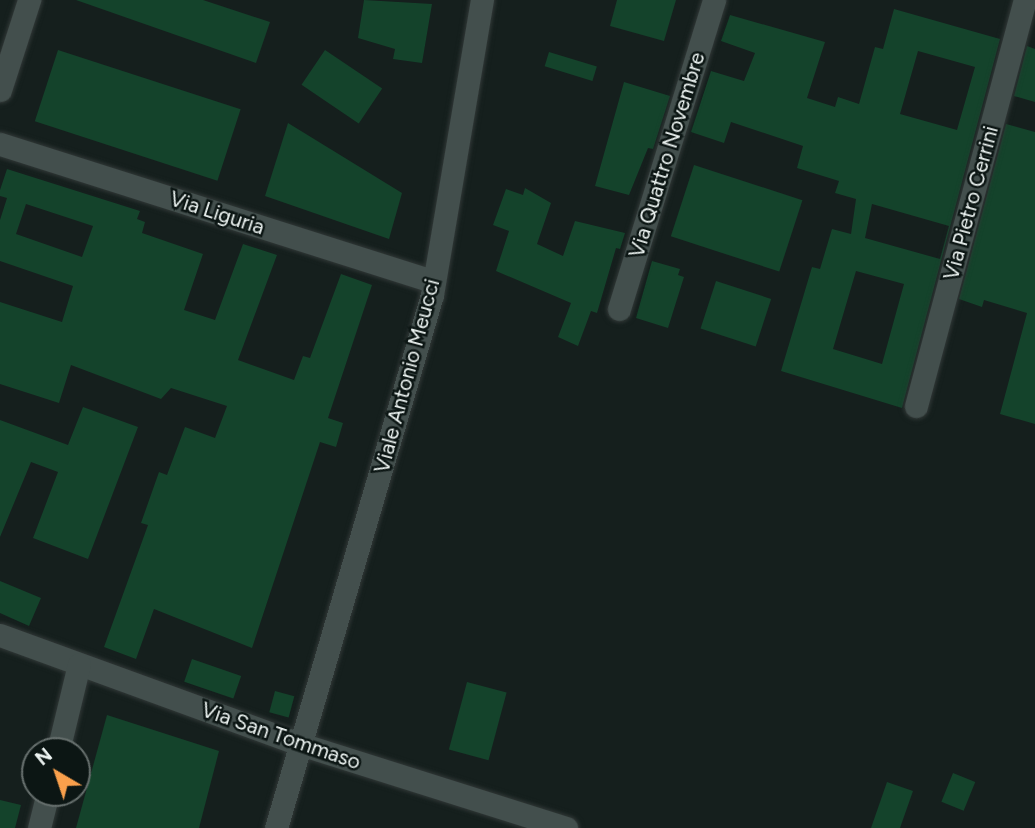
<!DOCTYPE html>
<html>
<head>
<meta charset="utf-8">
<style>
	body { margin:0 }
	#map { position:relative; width:1035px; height:828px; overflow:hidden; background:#151f1d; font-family:Figtree,sans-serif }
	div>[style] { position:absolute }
	.building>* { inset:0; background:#14432b; transform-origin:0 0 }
	.roads { filter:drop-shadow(0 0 2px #313837) drop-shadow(0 0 2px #313837) }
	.minor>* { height:23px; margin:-11.5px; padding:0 11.5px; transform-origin:11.5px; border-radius:11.5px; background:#434f4d }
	span { translate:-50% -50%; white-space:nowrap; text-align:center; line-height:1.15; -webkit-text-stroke:5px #0c1614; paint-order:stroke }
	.street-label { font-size:21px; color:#edf4f2 }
	.north { position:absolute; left:21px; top:737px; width:70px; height:70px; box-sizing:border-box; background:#0c1614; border:2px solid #666f6d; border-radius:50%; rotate:321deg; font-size:19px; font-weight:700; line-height:28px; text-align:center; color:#edf4f2 }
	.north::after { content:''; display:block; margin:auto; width:24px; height:32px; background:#f9a04c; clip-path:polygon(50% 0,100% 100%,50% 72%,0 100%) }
</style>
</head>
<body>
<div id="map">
	<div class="building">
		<div style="clip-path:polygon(76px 0,203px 0,270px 22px,256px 63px)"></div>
		<div style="clip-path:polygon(364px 0,432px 4px,422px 63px,393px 59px,395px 49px,358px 38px)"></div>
		<div style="clip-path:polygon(617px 0,676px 0,664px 41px,610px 26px)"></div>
		<div style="clip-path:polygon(evenodd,894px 9px,1000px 39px,902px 408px,781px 371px,812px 267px,820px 269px,832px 229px,851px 234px,856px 199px,835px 193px,839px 181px,797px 168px,803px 146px,731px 122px,724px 143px,691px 132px,711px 71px,744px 81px,755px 53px,721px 41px,730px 15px,825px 42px,807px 98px,835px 107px,838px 97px,859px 104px,875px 47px,883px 49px,894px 9px,918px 51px,975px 67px,957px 130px,900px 114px,918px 51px,894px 9px,872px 204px,949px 226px,940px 259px,865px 238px,872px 204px,894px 9px,856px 271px,904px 284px,882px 364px,833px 349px,856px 271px)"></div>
		<div style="clip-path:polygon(1027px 46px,1035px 49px,1035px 102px,1014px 96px)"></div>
		<div style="left:58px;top:50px;width:192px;height:75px;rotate:18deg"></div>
		<div style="left:325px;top:50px;width:69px;height:42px;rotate:34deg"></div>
		<div style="left:549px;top:52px;width:50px;height:15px;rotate:17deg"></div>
		<div style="clip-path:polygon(624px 82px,670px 96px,653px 149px,648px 148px,629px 195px,595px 186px)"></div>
		<div style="clip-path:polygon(288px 123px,402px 193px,389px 239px,265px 196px)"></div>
		<div style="clip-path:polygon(1006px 124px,1035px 132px,1035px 424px,1000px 414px,1027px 313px,984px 300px,982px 307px,959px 299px)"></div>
		<div style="left:694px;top:165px;width:114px;height:75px;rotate:18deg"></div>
		<div style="clip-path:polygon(evenodd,7px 169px,140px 211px,137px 219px,145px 222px,142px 233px,203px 254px,184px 310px,215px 320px,243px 244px,277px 255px,238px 360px,294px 380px,303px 356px,310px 358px,341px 274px,372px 285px,328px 418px,343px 423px,336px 447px,320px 442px,252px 648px,154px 609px,136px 659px,104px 647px,148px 525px,141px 523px,159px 472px,167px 475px,185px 427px,215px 438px,227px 406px,171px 388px,161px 399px,71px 365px,59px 403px,0 384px,0 302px,62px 322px,73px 286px,0 261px,0 220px,7px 198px,0 196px,0 190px,7px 169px,26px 204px,93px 226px,82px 257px,16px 234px,26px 204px)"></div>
		<div style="clip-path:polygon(525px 188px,551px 203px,537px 244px,563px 256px,575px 221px,625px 233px,620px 249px,616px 248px,597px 313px,591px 311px,578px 346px,558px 337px,571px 303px,496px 271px,509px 231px,493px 225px,506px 189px,523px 195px)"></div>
		<div style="clip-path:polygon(652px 261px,680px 269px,678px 275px,684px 277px,668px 328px,636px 318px)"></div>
		<div style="left:716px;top:281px;width:58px;height:50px;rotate:18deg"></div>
		<div style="clip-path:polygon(83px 407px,138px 427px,88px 559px,33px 538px,58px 472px,31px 462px,0 537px,0 420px,68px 445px)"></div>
		<div style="clip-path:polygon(0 581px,41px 598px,29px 626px,0 613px)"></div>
		<div style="left:192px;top:659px;width:52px;height:24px;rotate:19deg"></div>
		<div style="left:467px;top:682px;width:41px;height:70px;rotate:15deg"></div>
		<div style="left:275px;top:691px;width:20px;height:22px;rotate:15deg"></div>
		<div style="clip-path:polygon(107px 715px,219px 751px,199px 828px,76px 828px)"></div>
		<div style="left:953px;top:773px;width:24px;height:31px;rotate:22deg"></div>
		<div style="clip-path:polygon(887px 782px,913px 791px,900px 828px,871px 828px)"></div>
		<div style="clip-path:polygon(0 800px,21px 805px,15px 828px,0 828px)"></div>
	</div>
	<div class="roads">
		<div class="minor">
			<div style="left:0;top:90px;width:95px;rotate:-72.1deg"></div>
			<div style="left:0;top:144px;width:455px;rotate:17.6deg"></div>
			<div style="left:619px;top:309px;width:323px;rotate:-72.9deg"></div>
			<div style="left:916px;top:406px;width:420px;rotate:-75deg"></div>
			<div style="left:0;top:635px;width:319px;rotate:20deg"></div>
			<div style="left:300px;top:744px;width:279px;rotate:17.5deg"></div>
			<div style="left:58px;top:751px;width:89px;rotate:-76.4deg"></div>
			<div style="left:39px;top:828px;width:36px;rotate:-76deg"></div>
			<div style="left:276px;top:828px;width:555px;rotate:-73.69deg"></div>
			<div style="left:432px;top:295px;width:299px;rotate:-80.4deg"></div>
		</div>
	</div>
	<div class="street-label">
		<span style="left:667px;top:155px;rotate:-73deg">Via Quattro Novembre</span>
		<span style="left:971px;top:203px;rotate:-75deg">Via Pietro Cerrini</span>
		<span style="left:217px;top:213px;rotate:18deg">Via Liguria</span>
		<span style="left:407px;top:376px;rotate:-75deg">Viale Antonio Meucci</span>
		<span style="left:281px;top:736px;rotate:19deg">Via San Tommaso</span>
	</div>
	<div class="north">N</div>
</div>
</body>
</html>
